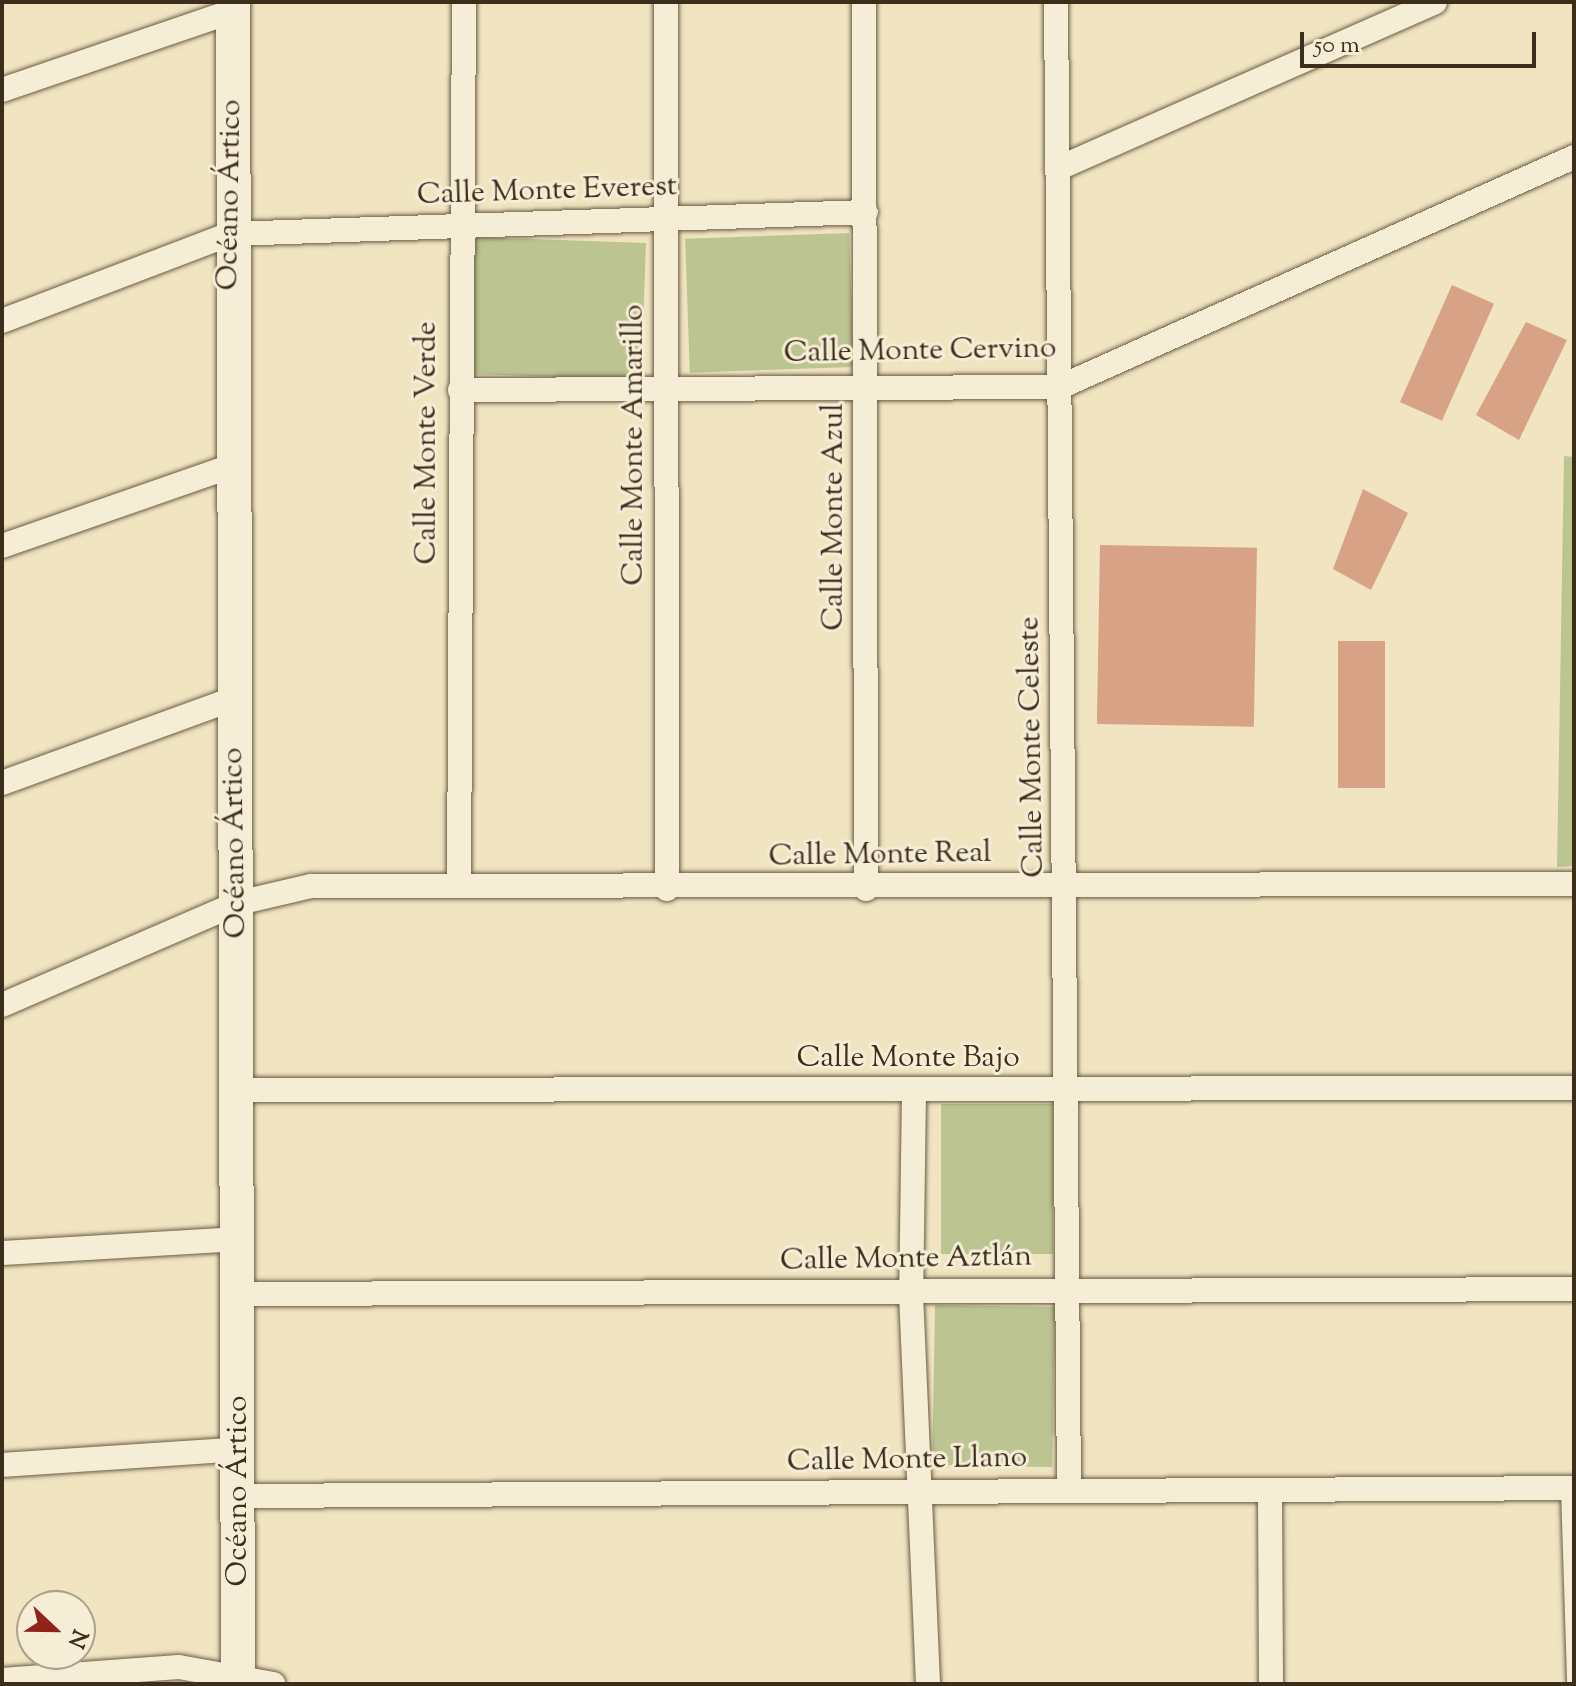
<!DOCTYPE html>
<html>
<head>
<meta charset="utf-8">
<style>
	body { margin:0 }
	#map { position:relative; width:1576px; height:1686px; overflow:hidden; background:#f1e4c1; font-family:"Sorts Mill Goudy",serif }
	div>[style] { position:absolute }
	.green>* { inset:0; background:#bcc492; transform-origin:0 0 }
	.building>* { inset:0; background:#d8a287; transform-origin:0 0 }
	.roads { filter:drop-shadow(0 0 2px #6a5c44) drop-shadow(0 0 2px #6a5c44) }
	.lane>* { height:12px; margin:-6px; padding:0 6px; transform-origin:6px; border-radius:6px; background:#f6edd7 }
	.street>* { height:24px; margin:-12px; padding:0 12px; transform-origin:12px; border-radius:12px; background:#f6edd7 }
	.secondary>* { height:34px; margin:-17px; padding:0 17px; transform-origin:17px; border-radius:17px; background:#f6edd7 }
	span { translate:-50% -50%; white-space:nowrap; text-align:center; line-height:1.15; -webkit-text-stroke:6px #f6edd7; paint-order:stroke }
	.street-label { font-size:30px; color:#3d2e1b }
	.frame { position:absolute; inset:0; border:4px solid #3d2e1b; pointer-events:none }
	.north { position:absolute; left:16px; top:1590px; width:80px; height:80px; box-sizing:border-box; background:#f6edd7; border:2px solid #aca18c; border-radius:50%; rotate:112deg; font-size:22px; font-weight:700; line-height:32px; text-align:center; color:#3d2e1b }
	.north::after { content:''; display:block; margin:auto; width:28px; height:36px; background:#8f2418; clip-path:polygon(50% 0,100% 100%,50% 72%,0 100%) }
	.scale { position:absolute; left:1300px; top:32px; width:236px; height:36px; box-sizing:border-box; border:4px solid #3d2e1b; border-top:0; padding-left:10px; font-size:24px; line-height:28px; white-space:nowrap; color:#3d2e1b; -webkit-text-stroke:6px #f6edd7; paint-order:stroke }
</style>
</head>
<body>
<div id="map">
	<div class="green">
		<div style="left:849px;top:233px;width:134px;height:164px;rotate:88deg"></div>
		<div style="left:646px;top:243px;width:137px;height:172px;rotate:92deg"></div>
		<div style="clip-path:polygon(1564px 456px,1574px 457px,1574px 866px,1557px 867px)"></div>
		<div style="left:941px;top:1104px;width:112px;height:150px"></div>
		<div style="left:935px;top:1305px;width:120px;height:160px;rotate:1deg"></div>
	</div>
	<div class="building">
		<div style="left:1452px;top:285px;width:46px;height:128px;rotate:24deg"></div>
		<div style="clip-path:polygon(1526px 322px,1567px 340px,1519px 440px,1476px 415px)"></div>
		<div style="clip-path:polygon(1363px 489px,1408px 513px,1371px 590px,1333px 569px)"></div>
		<div style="left:1100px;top:545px;width:157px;height:179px;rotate:1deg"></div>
		<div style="left:1338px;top:641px;width:47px;height:147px"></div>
	</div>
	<div class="roads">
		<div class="lane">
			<div style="left:1567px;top:1488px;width:196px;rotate:88.2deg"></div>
		</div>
		<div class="street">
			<div style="left:666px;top:2px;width:887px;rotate:89.94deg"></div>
			<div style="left:864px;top:2px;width:887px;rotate:89.87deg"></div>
			<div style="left:1056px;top:2px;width:1489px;rotate:89.5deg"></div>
			<div style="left:2px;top:90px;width:244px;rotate:-18.9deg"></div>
			<div style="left:1057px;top:169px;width:413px;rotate:-23.8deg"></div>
			<div style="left:2px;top:321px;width:244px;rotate:-20.9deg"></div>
			<div style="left:230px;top:234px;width:636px;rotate:-1.98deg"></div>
			<div style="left:460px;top:390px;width:600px;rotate:-0.29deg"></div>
			<div style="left:1060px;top:387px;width:563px;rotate:-24.11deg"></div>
			<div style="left:2px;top:546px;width:240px;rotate:-19.2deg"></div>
			<div style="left:2px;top:783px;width:246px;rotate:-20deg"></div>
			<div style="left:459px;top:885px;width:883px;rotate:-89.68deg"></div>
			<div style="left:2px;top:1005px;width:257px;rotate:-23.4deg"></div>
			<div style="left:238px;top:903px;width:75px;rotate:-13.1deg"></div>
			<div style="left:311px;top:886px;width:1263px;rotate:-0.09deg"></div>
			<div style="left:242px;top:1090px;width:1332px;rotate:-0.09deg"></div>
			<div style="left:914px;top:1091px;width:203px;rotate:90.8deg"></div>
			<div style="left:911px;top:1294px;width:390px;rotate:87.5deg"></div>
			<div style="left:2px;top:1253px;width:234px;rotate:-3.4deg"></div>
			<div style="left:239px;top:1294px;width:1335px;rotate:-0.21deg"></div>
			<div style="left:2px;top:1465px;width:239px;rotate:-3.8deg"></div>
			<div style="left:1270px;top:1493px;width:191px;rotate:89.7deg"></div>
			<div style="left:241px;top:1496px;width:1333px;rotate:-0.34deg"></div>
			<div style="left:2px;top:1680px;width:177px;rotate:-4.2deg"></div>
			<div style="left:179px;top:1667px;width:96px;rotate:10.3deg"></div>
		</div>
		<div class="secondary">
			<div style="left:233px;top:2px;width:1682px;rotate:89.83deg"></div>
		</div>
	</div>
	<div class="street-label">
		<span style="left:547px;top:192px;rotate:-2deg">Calle Monte Everest</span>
		<span style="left:231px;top:195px;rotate:-89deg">Océano Ártico</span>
		<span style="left:920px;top:352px;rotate:-1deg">Calle Monte Cervino</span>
		<span style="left:428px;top:443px;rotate:-90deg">Calle Monte Verde</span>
		<span style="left:635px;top:445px;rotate:-90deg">Calle Monte Amarillo</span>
		<span style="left:835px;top:517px;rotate:-90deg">Calle Monte Azul</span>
		<span style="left:1033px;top:747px;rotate:-91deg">Calle Monte Celeste</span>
		<span style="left:236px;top:843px;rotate:-91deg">Océano Ártico</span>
		<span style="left:880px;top:856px;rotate:-1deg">Calle Monte Real</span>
		<span style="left:908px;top:1059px">Calle Monte Bajo</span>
		<span style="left:906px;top:1260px;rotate:-1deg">Calle Monte Aztlán</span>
		<span style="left:907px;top:1461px;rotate:-1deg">Calle Monte Llano</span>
		<span style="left:239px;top:1491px;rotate:-90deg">Océano Ártico</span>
	</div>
	<div class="frame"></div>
	<div class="north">N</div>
	<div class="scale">50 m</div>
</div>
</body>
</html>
